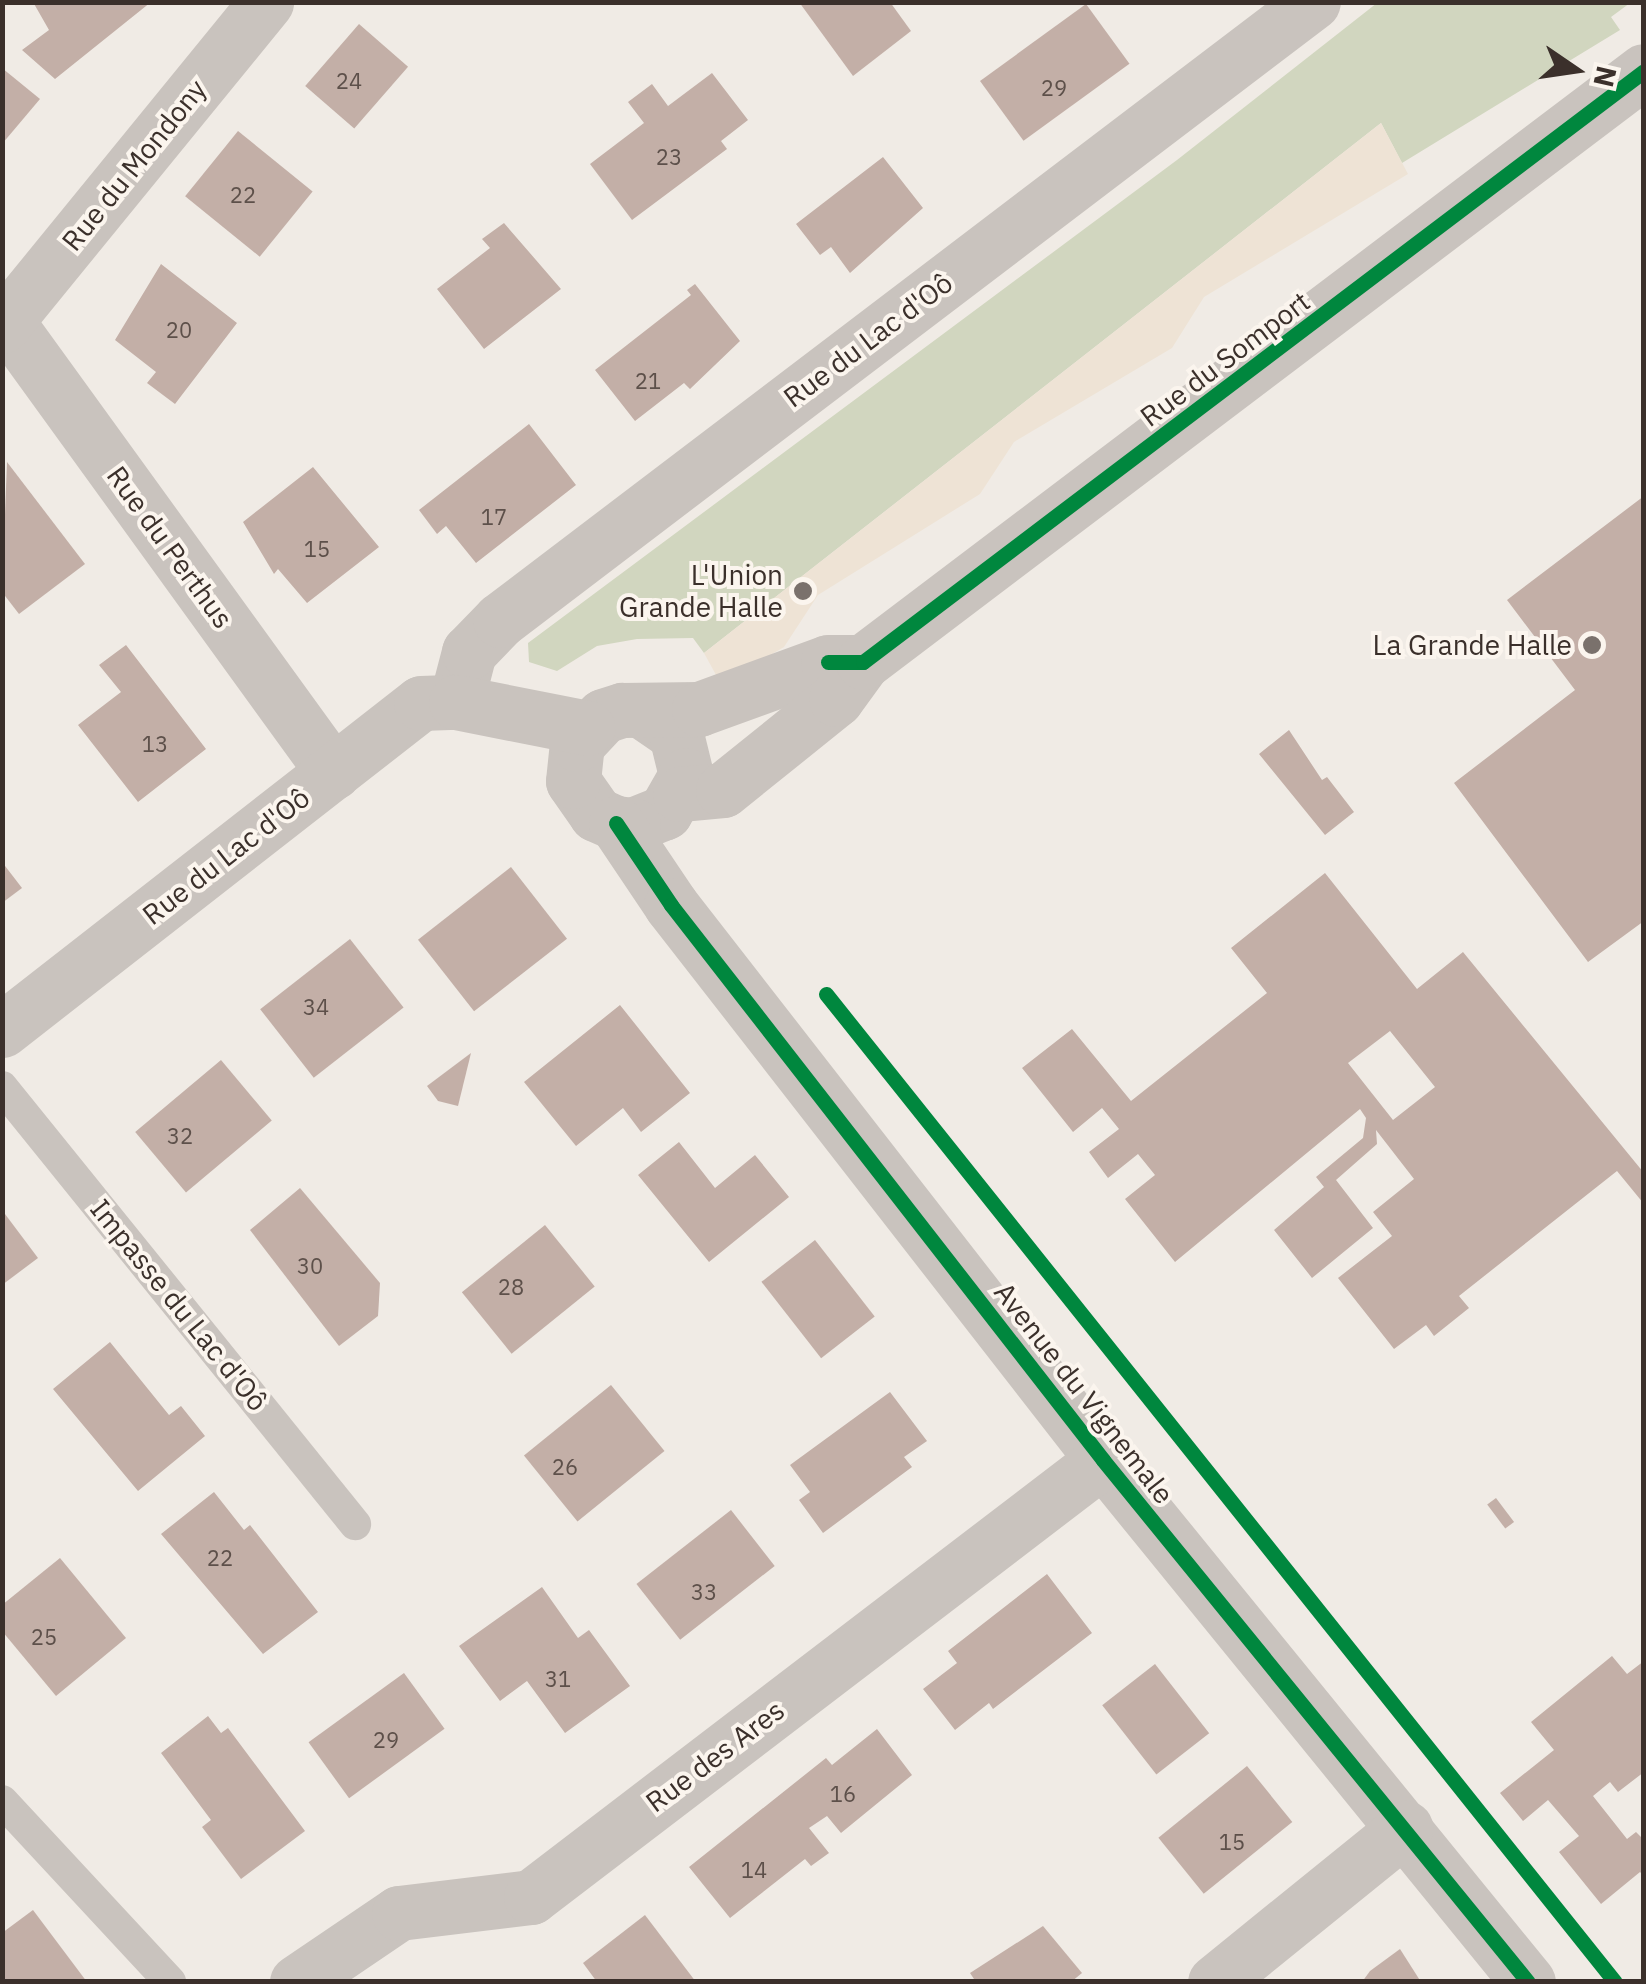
<!DOCTYPE html>
<html>
<head>
<meta charset="utf-8">
<style>
	body { margin:0 }
	#map { position:relative; width:1646px; height:1984px; overflow:hidden; background:#f0ebe5; font-family:"IBM Plex Sans",sans-serif }
	div>[style] { position:absolute }
	.green>* { inset:0; background:#d1d6bf }
	.plaza>* { inset:0; background:#eee3d5 }
	.building>* { inset:0; background:#c3afa7; transform-origin:0 0 }
	.path>* { height:6px; margin-top:-3px; transform-origin:0; background:repeating-linear-gradient(90deg,#c2bbb6 0 5px,transparent 0 10px) }
	.service>* { height:32px; margin:-16px; padding:0 16px; transform-origin:16px; border-radius:16px; background:#c9c3be }
	.minor>* { height:55px; margin:-27.5px; padding:0 27.5px; transform-origin:27.5px; border-radius:27.5px; background:#c9c3be }
	.cycleway>* { height:15px; margin:-7.5px; padding:0 7.5px; transform-origin:7.5px; border-radius:7.5px; background:#00873e }
	.dots>* { width:28px; height:28px; translate:-50% -50%; box-sizing:border-box; border:5px solid #fbf5ee; border-radius:50% }
	span { translate:-50% -50%; white-space:nowrap; text-align:center; line-height:1.15; -webkit-text-stroke:8px #fbf5ee; paint-order:stroke }
	.number-label { font-size:22px; color:#5d504a }
	.number-label span { -webkit-text-stroke-width:0 }
	.street-label { font-size:28px; color:#3b302b }
	.poi-label { font-size:28px; color:#3b302b }
	.right { translate:-100% -50%; text-align:right }
	.frame { position:absolute; inset:0; border:5px solid #3b302b; pointer-events:none }
	.north { position:absolute; left:1526px; top:20px; width:100px; height:100px; -webkit-text-stroke:8px #fbf5ee; paint-order:stroke; rotate:103deg; font-size:28px; font-weight:700; line-height:40px; text-align:center; color:#3b302b }
	.north::after { content:''; display:block; margin:auto; width:35px; height:45px; background:#3b302b; clip-path:polygon(50% 0,100% 100%,50% 72%,0 100%) }
</style>
</head>
<body>
<div id="map">
	<div class="green">
		<div style="clip-path:polygon(1377px 3px,1630px 3px,1611px 17px,1620px 30px,1402px 163px,1381px 123px,704px 653px,693px 638px,637px 639px,597px 646px,557px 671px,529px 662px,528px 643px,1177px 160px)"></div>
	</div>
	<div class="plaza">
		<div style="clip-path:polygon(1381px 123px,1408px 174px,1204px 297px,1172px 348px,1014px 442px,980px 494px,818px 595px,784px 647px,721px 684px,704px 653px)"></div>
	</div>
	<div class="building">
		<div style="clip-path:polygon(33px 2px,151px 2px,55px 79px,22px 50px,49px 30px)"></div>
		<div style="clip-path:polygon(799px 2px,890px 2px,911px 31px,853px 76px)"></div>
		<div style="left:1086px;top:4px;width:74px;height:131px;rotate:54deg"></div>
		<div style="left:359px;top:24px;width:65px;height:82px;rotate:41deg"></div>
		<div style="clip-path:polygon(2px 68px,40px 99px,2px 144px)"></div>
		<div style="clip-path:polygon(712px 73px,748px 120px,721px 141px,727px 149px,632px 220px,590px 164px,644px 123px,628px 102px,652px 84px,668px 106px)"></div>
		<div style="left:238px;top:131px;width:96px;height:84px;rotate:39deg"></div>
		<div style="clip-path:polygon(883px 157px,923px 208px,850px 273px,831px 247px,820px 255px,796px 224px)"></div>
		<div style="clip-path:polygon(504px 223px,561px 289px,484px 349px,437px 289px,490px 248px,482px 239px)"></div>
		<div style="clip-path:polygon(161px 264px,237px 323px,175px 404px,147px 383px,156px 372px,115px 340px)"></div>
		<div style="clip-path:polygon(695px 284px,740px 341px,690px 389px,684px 383px,635px 421px,595px 370px,691px 295px,687px 290px)"></div>
		<div style="clip-path:polygon(529px 424px,576px 485px,476px 563px,446px 526px,437px 534px,419px 510px)"></div>
		<div style="clip-path:polygon(7px 462px,85px 564px,19px 614px,2px 592px)"></div>
		<div style="clip-path:polygon(313px 467px,379px 547px,307px 603px,278px 569px,274px 574px,243px 522px)"></div>
		<div style="clip-path:polygon(1644px 496px,1644px 921px,1588px 962px,1454px 783px,1575px 690px,1507px 600px)"></div>
		<div style="clip-path:polygon(126px 645px,206px 749px,138px 802px,78px 725px,121px 692px,99px 665px)"></div>
		<div style="clip-path:polygon(1289px 730px,1322px 780px,1327px 777px,1354px 812px,1325px 835px,1259px 754px)"></div>
		<div style="clip-path:polygon(2px 862px,22px 888px,2px 903px)"></div>
		<div style="left:511px;top:867px;width:91px;height:118px;rotate:52deg"></div>
		<div style="clip-path:polygon(evenodd,1325px 873px,1417px 989px,1463px 952px,1644px 1173px,1644px 1204px,1617px 1171px,1459px 1296px,1469px 1308px,1434px 1336px,1426px 1325px,1394px 1349px,1338px 1278px,1392px 1236px,1373px 1212px,1414px 1179px,1376px 1130px,1377px 1144px,1336px 1180px,1373px 1228px,1312px 1278px,1274px 1230px,1324px 1187px,1316px 1177px,1363px 1138px,1366px 1118px,1360px 1109px,1175px 1262px,1125px 1199px,1155px 1175px,1138px 1154px,1108px 1178px,1089px 1152px,1119px 1129px,1102px 1108px,1073px 1132px,1022px 1068px,1072px 1029px,1131px 1101px,1267px 993px,1231px 948px,1325px 873px,1390px 1031px,1435px 1087px,1393px 1120px,1348px 1063px,1390px 1031px)"></div>
		<div style="left:350px;top:939px;width:87px;height:114px;rotate:52deg"></div>
		<div style="clip-path:polygon(620px 1005px,690px 1093px,641px 1132px,623px 1108px,576px 1146px,524px 1082px)"></div>
		<div style="clip-path:polygon(471px 1053px,458px 1106px,438px 1101px,427px 1086px)"></div>
		<div style="left:221px;top:1060px;width:79px;height:112px;rotate:50deg"></div>
		<div style="clip-path:polygon(679px 1142px,715px 1188px,755px 1155px,789px 1197px,709px 1262px,638px 1175px)"></div>
		<div style="clip-path:polygon(300px 1188px,380px 1283px,378px 1316px,339px 1346px,250px 1230px)"></div>
		<div style="clip-path:polygon(2px 1210px,38px 1258px,2px 1285px)"></div>
		<div style="left:545px;top:1225px;width:79px;height:107px;rotate:51deg"></div>
		<div style="left:815px;top:1240px;width:97px;height:68px;rotate:52deg"></div>
		<div style="clip-path:polygon(110px 1342px,169px 1415px,181px 1406px,205px 1436px,138px 1491px,53px 1389px)"></div>
		<div style="left:611px;top:1385px;width:85px;height:112px;rotate:51deg"></div>
		<div style="clip-path:polygon(890px 1392px,927px 1441px,904px 1457px,912px 1467px,823px 1533px,799px 1500px,810px 1492px,790px 1465px)"></div>
		<div style="clip-path:polygon(214px 1492px,244px 1530px,250px 1525px,318px 1612px,263px 1654px,161px 1534px)"></div>
		<div style="left:1496px;top:1498px;width:30px;height:11px;rotate:53deg"></div>
		<div style="left:731px;top:1510px;width:71px;height:120px;rotate:52deg"></div>
		<div style="clip-path:polygon(60px 1558px,126px 1638px,56px 1696px,2px 1631px,2px 1605px)"></div>
		<div style="clip-path:polygon(1047px 1574px,1092px 1633px,993px 1709px,989px 1703px,955px 1730px,923px 1689px,957px 1663px,948px 1651px)"></div>
		<div style="clip-path:polygon(542px 1587px,578px 1638px,589px 1630px,630px 1686px,565px 1733px,527px 1681px,500px 1701px,459px 1646px)"></div>
		<div style="clip-path:polygon(1612px 1656px,1627px 1674px,1644px 1661px,1644px 1772px,1618px 1792px,1610px 1782px,1593px 1796px,1627px 1839px,1636px 1832px,1644px 1840px,1644px 1876px,1640px 1872px,1601px 1904px,1559px 1852px,1579px 1836px,1548px 1800px,1523px 1821px,1500px 1793px,1554px 1750px,1531px 1722px)"></div>
		<div style="left:1155px;top:1664px;width:88px;height:67px;rotate:52deg"></div>
		<div style="left:404px;top:1673px;width:69px;height:118px;rotate:54deg"></div>
		<div style="clip-path:polygon(208px 1716px,221px 1733px,228px 1728px,305px 1831px,241px 1879px,202px 1827px,211px 1820px,161px 1753px)"></div>
		<div style="clip-path:polygon(877px 1729px,912px 1775px,841px 1833px,827px 1816px,809px 1828px,829px 1853px,811px 1866px,805px 1859px,730px 1918px,689px 1867px,826px 1758px,832px 1765px)"></div>
		<div style="left:1247px;top:1766px;width:72px;height:114px;rotate:51deg"></div>
		<div style="clip-path:polygon(33px 1910px,87px 1982px,2px 1982px,2px 1933px)"></div>
		<div style="clip-path:polygon(645px 1915px,696px 1982px,597px 1982px,583px 1963px)"></div>
		<div style="clip-path:polygon(1043px 1926px,1082px 1973px,1071px 1982px,976px 1982px,970px 1973px)"></div>
		<div style="clip-path:polygon(1400px 1949px,1421px 1982px,1362px 1982px,1370px 1971px)"></div>
	</div>
	<div class="path">
		<div style="left:826px;top:994px;width:1264px;rotate:51.39deg"></div>
	</div>
	<div class="service">
		<div style="left:2px;top:1087px;width:562px;rotate:51.07deg"></div>
		<div style="left:2px;top:1801px;width:247px;rotate:47.1deg"></div>
	</div>
	<div class="minor">
		<div style="left:7px;top:322px;width:556px;rotate:54.08deg"></div>
		<div style="left:2px;top:326px;width:418px;rotate:-50.8deg"></div>
		<div style="left:456px;top:702px;width:52px;rotate:-75.4deg"></div>
		<div style="left:469px;top:652px;width:45px;rotate:-45.9deg"></div>
		<div style="left:500px;top:620px;width:1021px;rotate:-37.24deg"></div>
		<div style="left:641px;top:710px;width:42px;rotate:34.4deg"></div>
		<div style="left:676px;top:734px;width:42px;rotate:76.3deg"></div>
		<div style="left:686px;top:775px;width:43px;rotate:119.6deg"></div>
		<div style="left:665px;top:812px;width:35px;rotate:158deg"></div>
		<div style="left:633px;top:825px;width:17px;rotate:-173deg"></div>
		<div style="left:616px;top:823px;width:22px;rotate:-156deg"></div>
		<div style="left:596px;top:814px;width:40px;rotate:-124.9deg"></div>
		<div style="left:573px;top:781px;width:37px;rotate:-84deg"></div>
		<div style="left:577px;top:744px;width:38px;rotate:-47deg"></div>
		<div style="left:603px;top:716px;width:20px;rotate:-18deg"></div>
		<div style="left:622px;top:710px;width:77px;rotate:-0.7deg"></div>
		<div style="left:699px;top:709px;width:137px;rotate:-20deg"></div>
		<div style="left:828px;top:662px;width:35px"></div>
		<div style="left:680px;top:794px;width:43px;rotate:-5.3deg"></div>
		<div style="left:723px;top:790px;width:145px;rotate:-38.8deg"></div>
		<div style="left:836px;top:699px;width:46px;rotate:-53.9deg"></div>
		<div style="left:863px;top:662px;width:979px;rotate:-37.12deg"></div>
		<div style="left:616px;top:823px;width:99px;rotate:56.1deg"></div>
		<div style="left:671px;top:905px;width:703px;rotate:52.1deg"></div>
		<div style="left:1103px;top:1460px;width:673px;rotate:50.85deg"></div>
		<div style="left:2px;top:1030px;width:531px;rotate:-37.97deg"></div>
		<div style="left:421px;top:703px;width:35px;rotate:-2deg"></div>
		<div style="left:456px;top:702px;width:134px;rotate:11.2deg"></div>
		<div style="left:297px;top:1982px;width:123px;rotate:-34.1deg"></div>
		<div style="left:399px;top:1913px;width:133px;rotate:-6.9deg"></div>
		<div style="left:531px;top:1897px;width:720px;rotate:-37.38deg"></div>
		<div style="left:1215px;top:1982px;width:245px;rotate:-39deg"></div>
	</div>
	<div class="cycleway">
		<div style="left:828px;top:662px;width:35px"></div>
		<div style="left:863px;top:662px;width:979px;rotate:-37.12deg"></div>
		<div style="left:616px;top:823px;width:99px;rotate:56.1deg"></div>
		<div style="left:671px;top:905px;width:703px;rotate:52.1deg"></div>
		<div style="left:1103px;top:1460px;width:673px;rotate:50.85deg"></div>
		<div style="left:826px;top:994px;width:1264px;rotate:51.39deg"></div>
	</div>
	<div class="dots">
		<div style="left:803px;top:591px;background:#7a716c"></div>
		<div style="left:1592px;top:645px;background:#7a716c"></div>
	</div>
	<div class="number-label">
		<span style="left:349px;top:81px">24</span>
		<span style="left:1054px;top:88px">29</span>
		<span style="left:669px;top:157px">23</span>
		<span style="left:243px;top:195px">22</span>
		<span style="left:179px;top:330px">20</span>
		<span style="left:648px;top:381px">21</span>
		<span style="left:494px;top:517px">17</span>
		<span style="left:317px;top:549px">15</span>
		<span style="left:155px;top:744px">13</span>
		<span style="left:316px;top:1007px">34</span>
		<span style="left:180px;top:1136px">32</span>
		<span style="left:310px;top:1266px">30</span>
		<span style="left:511px;top:1287px">28</span>
		<span style="left:565px;top:1467px">26</span>
		<span style="left:220px;top:1558px">22</span>
		<span style="left:704px;top:1592px">33</span>
		<span style="left:44px;top:1637px">25</span>
		<span style="left:558px;top:1679px">31</span>
		<span style="left:386px;top:1740px">29</span>
		<span style="left:843px;top:1794px">16</span>
		<span style="left:1232px;top:1842px">15</span>
		<span style="left:754px;top:1870px">14</span>
	</div>
	<div class="street-label">
		<span style="left:134px;top:165px;rotate:-51deg">Rue du Mondony</span>
		<span style="left:868px;top:340px;rotate:-37deg">Rue du Lac d'Oô</span>
		<span style="left:1225px;top:359px;rotate:-37deg">Rue du Somport</span>
		<span style="left:170px;top:547px;rotate:54deg">Rue du Perthus</span>
		<span style="left:226px;top:856px;rotate:-38deg">Rue du Lac d'Oô</span>
		<span style="left:179px;top:1305px;rotate:51deg">Impasse du Lac d'Oô</span>
		<span style="left:1084px;top:1393px;rotate:52deg">Avenue du Vignemale</span>
		<span style="left:715px;top:1756px;rotate:-37deg">Rue des Ares</span>
	</div>
	<div class="poi-label">
		<span class="right" style="left:783px;top:591px">L'Union<br>Grande Halle</span>
		<span class="right" style="left:1572px;top:645px">La Grande Halle</span>
	</div>
	<div class="frame"></div>
	<div class="north">N</div>
</div>
</body>
</html>
